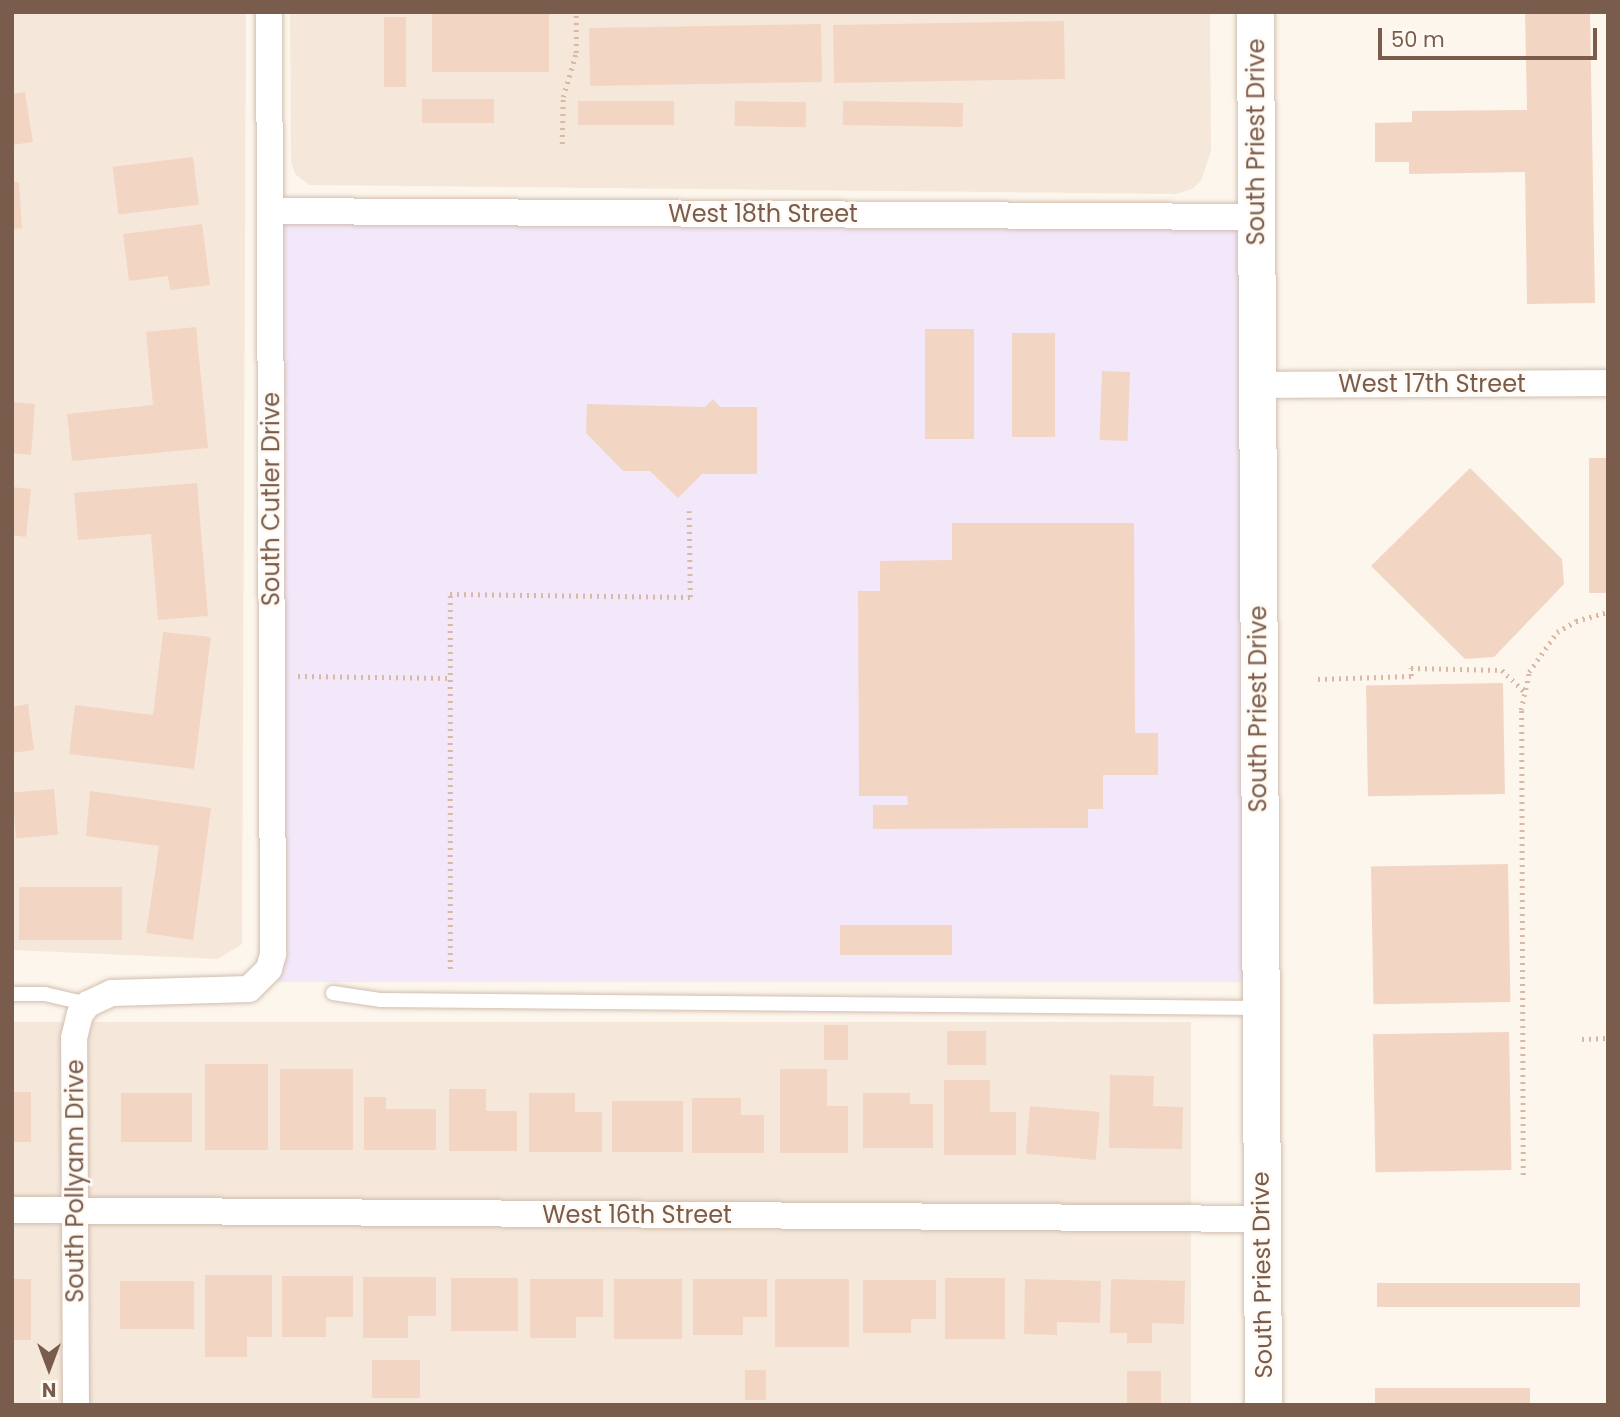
<!DOCTYPE html>
<html>
<head>
<meta charset="utf-8">
<style>
	body { margin:0 }
	#map { position:relative; width:1620px; height:1417px; overflow:hidden; background:#fdf6ec; font-family:Poppins,sans-serif }
	div>[style] { position:absolute }
	.residential>* { inset:0; background:#f5e8da; transform-origin:0 0 }
	.education>* { inset:0; background:#f3e8fa; transform-origin:0 0 }
	.building>* { inset:0; background:#f3d5c3; transform-origin:0 0 }
	.path>* { height:4.5px; margin-top:-2.25px; transform-origin:0; background:repeating-linear-gradient(90deg,#d9b8a5 0 2px,transparent 0 7px) }
	.roads { filter:drop-shadow(0 0 2px #d1beb0) drop-shadow(0 0 2px #d1beb0) }
	.lane>* { height:14px; margin:-7px; padding:0 7px; transform-origin:7px; border-radius:7px; background:#fff }
	.street>* { height:26px; margin:-13px; padding:0 13px; transform-origin:13px; border-radius:13px; background:#fff }
	.secondary>* { height:37px; margin:-18.5px; padding:0 18.5px; transform-origin:18.5px; border-radius:18.5px; background:#fff }
	span { translate:-50% -50%; white-space:nowrap; text-align:center; line-height:1.15; -webkit-text-stroke:5px #fffaf3; paint-order:stroke }
	.street-label { font-size:24px; color:#7a5c4d }
	.frame { position:absolute; inset:0; border:14px solid #7a5c4d; pointer-events:none }
	.north { position:absolute; left:14px; top:1333px; width:70px; height:70px; -webkit-text-stroke:5px #fffaf3; paint-order:stroke; rotate:180deg; font-size:19px; font-weight:700; line-height:28px; text-align:center; color:#7a5c4d }
	.north::after { content:''; display:block; margin:auto; width:24px; height:32px; background:#7a5c4d; clip-path:polygon(50% 0,100% 100%,50% 72%,0 100%) }
	.scale { position:absolute; left:1378px; top:28px; width:219px; height:32px; box-sizing:border-box; border:4px solid #7a5c4d; border-top:0; padding-left:9px; font-size:21px; line-height:24px; white-space:nowrap; color:#7a5c4d; -webkit-text-stroke:5px #fffaf3; paint-order:stroke }
</style>
</head>
<body>
<div id="map">
	<div class="residential">
		<div style="clip-path:polygon(12px 12px,246px 12px,242px 944px,218px 959px,12px 950px)"></div>
		<div style="clip-path:polygon(290px 12px,1210px 12px,1211px 151px,1201px 181px,1192px 189px,1176px 194px,309px 185px,295px 174px,291px 162px)"></div>
		<div style="left:12px;top:1022px;width:1179px;height:383px"></div>
	</div>
	<div class="education">
		<div style="left:270px;top:211px;width:986px;height:771px"></div>
	</div>
	<div class="building">
		<div style="left:432px;top:12px;width:117px;height:60px"></div>
		<div style="clip-path:polygon(1525px 12px,1590px 12px,1595px 303px,1527px 304px,1525px 172px,1409px 174px,1409px 162px,1375px 162px,1375px 123px,1412px 122px,1412px 111px,1527px 110px)"></div>
		<div style="left:384px;top:17px;width:22px;height:70px"></div>
		<div style="left:1064px;top:21px;width:58px;height:231px;rotate:89deg"></div>
		<div style="left:821px;top:24px;width:58px;height:232px;rotate:89deg"></div>
		<div style="clip-path:polygon(25px 92px,33px 142px,12px 145px,12px 94px)"></div>
		<div style="left:422px;top:99px;width:72px;height:24px"></div>
		<div style="left:578px;top:101px;width:96px;height:24px"></div>
		<div style="left:735px;top:101px;width:71px;height:25px;rotate:1deg"></div>
		<div style="left:843px;top:101px;width:120px;height:24px;rotate:1deg"></div>
		<div style="left:193px;top:157px;width:48px;height:81px;rotate:83deg"></div>
		<div style="clip-path:polygon(12px 182px,19px 182px,22px 228px,12px 229px)"></div>
		<div style="clip-path:polygon(202px 224px,210px 285px,170px 290px,168px 276px,129px 281px,123px 234px)"></div>
		<div style="clip-path:polygon(196px 327px,208px 448px,72px 461px,67px 414px,153px 405px,146px 332px)"></div>
		<div style="left:925px;top:329px;width:49px;height:110px"></div>
		<div style="left:1012px;top:333px;width:43px;height:104px"></div>
		<div style="left:1102px;top:371px;width:28px;height:69px;rotate:2deg"></div>
		<div style="clip-path:polygon(713px 399px,720px 407px,757px 407px,757px 474px,702px 474px,678px 498px,650px 471px,623px 471px,586px 433px,587px 404px,705px 407px)"></div>
		<div style="clip-path:polygon(12px 402px,35px 404px,31px 455px,12px 453px)"></div>
		<div style="left:1589px;top:458px;width:19px;height:135px"></div>
		<div style="clip-path:polygon(1470px 468px,1562px 559px,1564px 584px,1494px 657px,1465px 659px,1371px 566px)"></div>
		<div style="clip-path:polygon(197px 483px,208px 616px,158px 620px,151px 534px,78px 540px,74px 493px)"></div>
		<div style="clip-path:polygon(12px 487px,31px 489px,26px 537px,12px 535px)"></div>
		<div style="clip-path:polygon(952px 523px,1134px 523px,1135px 733px,1158px 733px,1158px 775px,1103px 775px,1103px 809px,1088px 809px,1088px 828px,873px 829px,873px 805px,908px 805px,907px 796px,859px 796px,858px 591px,880px 591px,880px 561px,952px 560px)"></div>
		<div style="clip-path:polygon(163px 632px,211px 637px,194px 769px,69px 754px,75px 705px,153px 715px)"></div>
		<div style="left:1503px;top:683px;width:111px;height:137px;rotate:89deg"></div>
		<div style="clip-path:polygon(28px 704px,34px 750px,12px 753px,12px 707px)"></div>
		<div style="left:54px;top:789px;width:46px;height:42px;rotate:85deg"></div>
		<div style="clip-path:polygon(90px 791px,211px 808px,193px 940px,146px 933px,159px 846px,86px 836px)"></div>
		<div style="left:1508px;top:864px;width:138px;height:137px;rotate:89deg"></div>
		<div style="left:19px;top:887px;width:103px;height:53px"></div>
		<div style="left:840px;top:925px;width:112px;height:30px"></div>
		<div style="left:824px;top:1025px;width:24px;height:35px"></div>
		<div style="left:947px;top:1031px;width:39px;height:34px"></div>
		<div style="left:1509px;top:1032px;width:138px;height:136px;rotate:89deg"></div>
		<div style="left:205px;top:1064px;width:63px;height:86px"></div>
		<div style="left:280px;top:1069px;width:73px;height:81px"></div>
		<div style="clip-path:polygon(780px 1069px,827px 1069px,827px 1106px,848px 1106px,848px 1153px,780px 1153px)"></div>
		<div style="clip-path:polygon(1110px 1075px,1154px 1076px,1153px 1106px,1183px 1107px,1182px 1149px,1109px 1148px)"></div>
		<div style="clip-path:polygon(944px 1080px,990px 1080px,990px 1112px,1016px 1112px,1016px 1155px,944px 1155px)"></div>
		<div style="clip-path:polygon(449px 1089px,486px 1089px,486px 1111px,517px 1111px,517px 1151px,449px 1151px)"></div>
		<div style="left:12px;top:1092px;width:19px;height:50px"></div>
		<div style="left:121px;top:1093px;width:71px;height:49px"></div>
		<div style="clip-path:polygon(529px 1093px,575px 1093px,575px 1112px,602px 1112px,602px 1152px,529px 1152px)"></div>
		<div style="clip-path:polygon(863px 1093px,910px 1093px,910px 1104px,933px 1104px,933px 1148px,863px 1148px)"></div>
		<div style="clip-path:polygon(364px 1097px,386px 1097px,386px 1109px,436px 1109px,436px 1150px,364px 1150px)"></div>
		<div style="clip-path:polygon(692px 1098px,741px 1098px,741px 1115px,764px 1115px,764px 1153px,692px 1153px)"></div>
		<div style="left:612px;top:1101px;width:71px;height:51px"></div>
		<div style="left:1030px;top:1106px;width:70px;height:48px;rotate:5deg"></div>
		<div style="clip-path:polygon(205px 1275px,272px 1275px,272px 1337px,247px 1337px,247px 1357px,205px 1357px)"></div>
		<div style="clip-path:polygon(282px 1276px,353px 1276px,353px 1317px,326px 1317px,326px 1337px,282px 1337px)"></div>
		<div style="clip-path:polygon(363px 1277px,436px 1277px,436px 1316px,408px 1316px,408px 1338px,363px 1338px)"></div>
		<div style="left:451px;top:1278px;width:67px;height:53px"></div>
		<div style="left:945px;top:1278px;width:60px;height:61px"></div>
		<div style="left:12px;top:1279px;width:19px;height:61px"></div>
		<div style="clip-path:polygon(530px 1279px,603px 1279px,603px 1317px,576px 1317px,576px 1338px,530px 1338px)"></div>
		<div style="left:614px;top:1279px;width:68px;height:60px"></div>
		<div style="clip-path:polygon(693px 1279px,767px 1279px,767px 1317px,743px 1317px,743px 1335px,693px 1335px)"></div>
		<div style="left:775px;top:1279px;width:74px;height:68px"></div>
		<div style="clip-path:polygon(1025px 1279px,1101px 1281px,1100px 1323px,1057px 1322px,1057px 1335px,1024px 1334px)"></div>
		<div style="clip-path:polygon(1111px 1279px,1185px 1281px,1184px 1324px,1152px 1323px,1152px 1343px,1127px 1343px,1127px 1333px,1110px 1333px)"></div>
		<div style="clip-path:polygon(863px 1280px,936px 1280px,936px 1319px,911px 1319px,911px 1333px,863px 1333px)"></div>
		<div style="left:120px;top:1281px;width:74px;height:48px"></div>
		<div style="left:1580px;top:1283px;width:24px;height:203px;rotate:90deg"></div>
		<div style="left:372px;top:1360px;width:48px;height:38px"></div>
		<div style="left:745px;top:1370px;width:21px;height:30px"></div>
		<div style="left:1127px;top:1371px;width:34px;height:34px"></div>
		<div style="left:1530px;top:1388px;width:17px;height:155px;rotate:90deg"></div>
	</div>
	<div class="path">
		<div style="left:562px;top:144px;width:47px;rotate:-88.8deg"></div>
		<div style="left:563px;top:97px;width:46px;rotate:-73.5deg"></div>
		<div style="left:576px;top:53px;width:41px;rotate:-90deg"></div>
		<div style="left:298px;top:676px;width:152px;rotate:0.8deg"></div>
		<div style="left:1318px;top:679px;width:93px;rotate:-1.8deg"></div>
		<div style="left:1411px;top:676px;width:8px;rotate:-90deg"></div>
		<div style="left:1411px;top:668px;width:91px;rotate:1.3deg"></div>
		<div style="left:1502px;top:670px;width:32px;rotate:44deg"></div>
		<div style="left:450px;top:969px;width:375px;rotate:-90deg"></div>
		<div style="left:450px;top:594px;width:240px;rotate:0.7deg"></div>
		<div style="left:690px;top:597px;width:86px;rotate:-90.7deg"></div>
		<div style="left:1582px;top:1039px;width:26px;rotate:-2deg"></div>
		<div style="left:1523px;top:1175px;width:465px;rotate:-90.2deg"></div>
		<div style="left:1521px;top:710px;width:39px;rotate:-78deg"></div>
		<div style="left:1529px;top:672px;width:49px;rotate:-55deg"></div>
		<div style="left:1557px;top:632px;width:22px;rotate:-30deg"></div>
		<div style="left:1576px;top:621px;width:33px;rotate:-16deg"></div>
	</div>
	<div class="roads">
		<div class="lane">
			<div style="left:333px;top:993px;width:49px;rotate:8.3deg"></div>
			<div style="left:381px;top:1000px;width:878px;rotate:0.52deg"></div>
			<div style="left:12px;top:994px;width:33px"></div>
			<div style="left:45px;top:994px;width:44px;rotate:13.1deg"></div>
		</div>
		<div class="street">
			<div style="left:270px;top:211px;width:986px;rotate:0.35deg"></div>
			<div style="left:1255px;top:385px;width:353px;rotate:-0.3deg"></div>
			<div style="left:12px;top:1210px;width:1250px;rotate:0.41deg"></div>
			<div style="left:76px;top:1405px;width:367px;rotate:-90.3deg"></div>
			<div style="left:74px;top:1038px;width:25px;rotate:-76deg"></div>
			<div style="left:80px;top:1014px;width:13px;rotate:-51deg"></div>
			<div style="left:88px;top:1004px;width:26px;rotate:-25deg"></div>
			<div style="left:112px;top:993px;width:137px;rotate:-1.7deg"></div>
			<div style="left:249px;top:989px;width:28px;rotate:-45deg"></div>
			<div style="left:269px;top:969px;width:16px;rotate:-75deg"></div>
			<div style="left:273px;top:954px;width:942px;rotate:-90.24deg"></div>
		</div>
		<div class="secondary">
			<div style="left:1255px;top:12px;width:1393px;rotate:89.67deg"></div>
		</div>
	</div>
	<div class="street-label">
		<span style="left:1256px;top:142px;rotate:-90deg">South Priest Drive</span>
		<span style="left:763px;top:214px">West 18th Street</span>
		<span style="left:1432px;top:384px">West 17th Street</span>
		<span style="left:271px;top:499px;rotate:-90deg">South Cutler Drive</span>
		<span style="left:1258px;top:709px;rotate:-90deg">South Priest Drive</span>
		<span style="left:75px;top:1181px;rotate:-90deg">South Pollyann Drive</span>
		<span style="left:637px;top:1215px">West 16th Street</span>
		<span style="left:1262px;top:1275px;rotate:-91deg">South Priest Drive</span>
	</div>
	<div class="frame"></div>
	<div class="north">N</div>
	<div class="scale">50 m</div>
</div>
</body>
</html>
